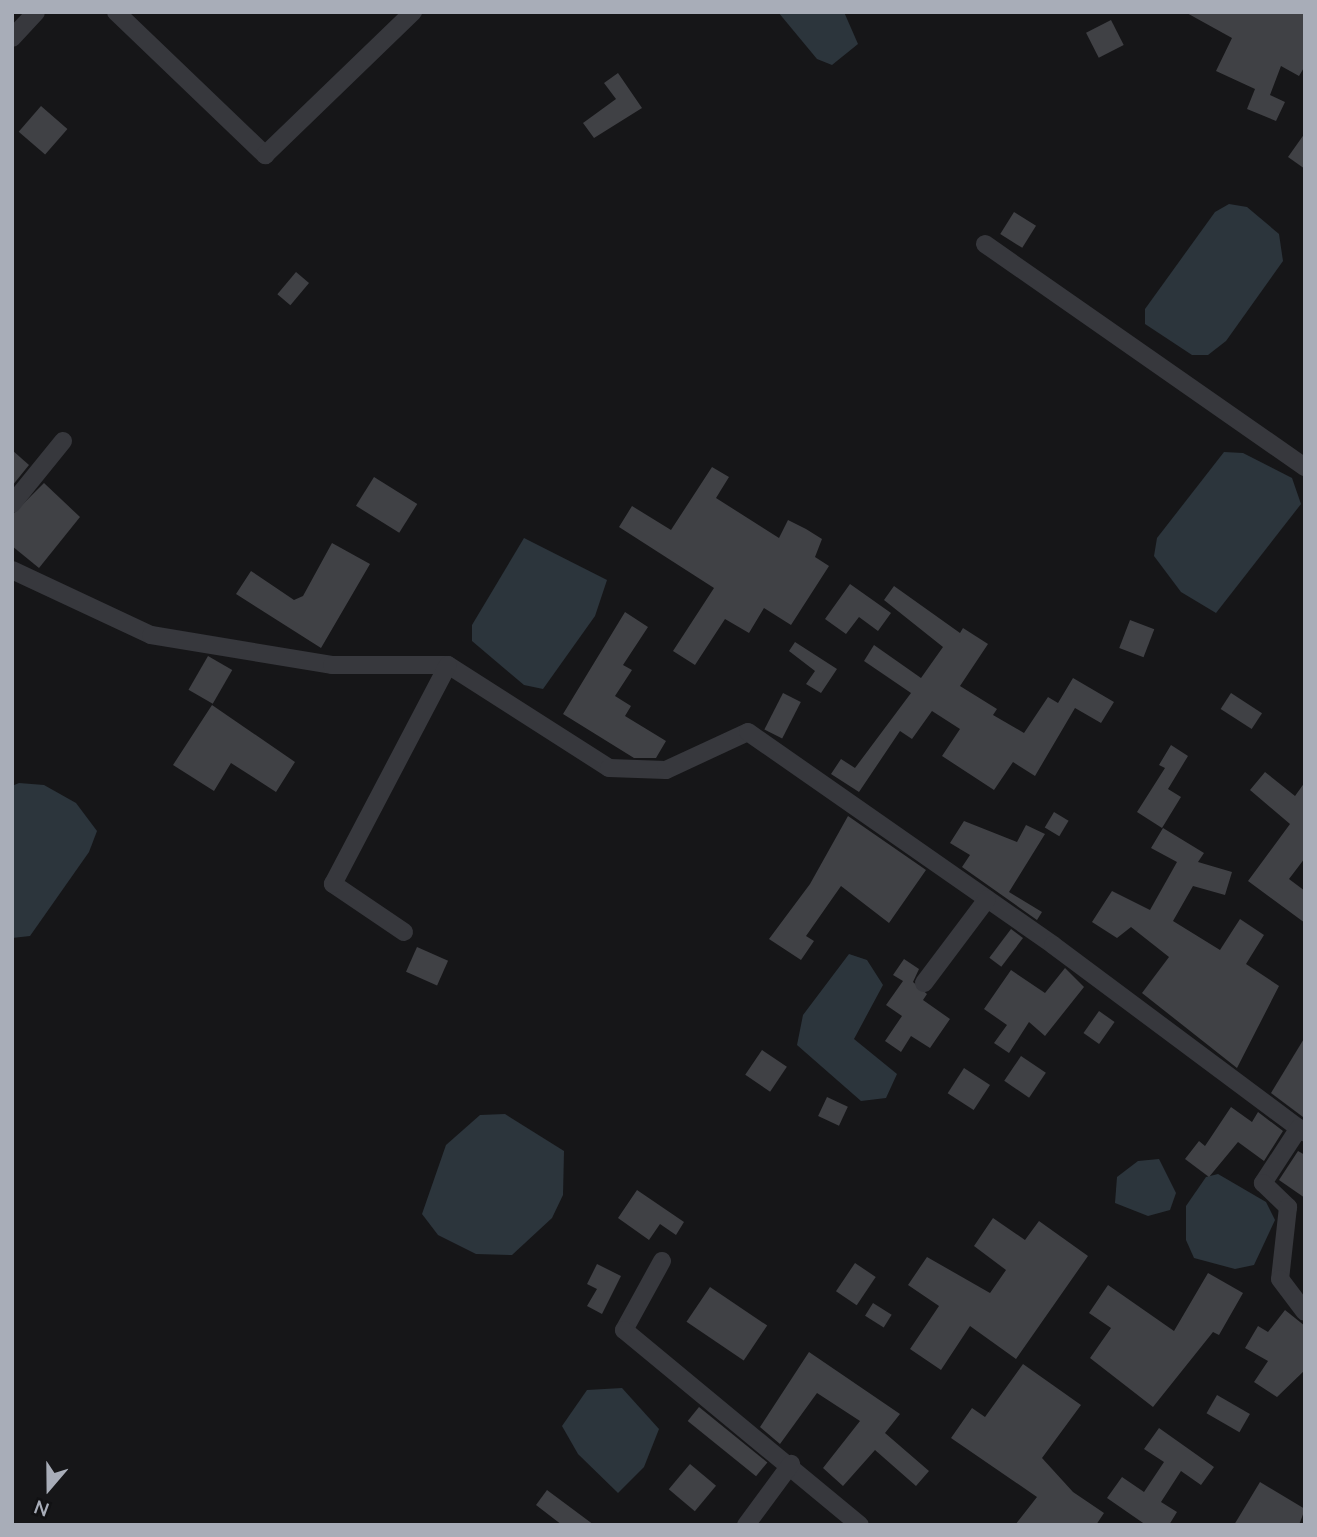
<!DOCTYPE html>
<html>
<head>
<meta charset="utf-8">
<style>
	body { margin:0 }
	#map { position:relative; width:1317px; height:1537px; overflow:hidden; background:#161618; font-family:"Nunito Sans",sans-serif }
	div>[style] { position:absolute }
	.water>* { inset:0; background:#2c353c }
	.building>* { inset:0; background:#404145; transform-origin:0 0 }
	.minor>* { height:18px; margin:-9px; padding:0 9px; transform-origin:9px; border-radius:9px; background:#37383d }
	span { translate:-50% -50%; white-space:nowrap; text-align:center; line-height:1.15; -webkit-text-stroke:7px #111113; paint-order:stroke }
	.frame { position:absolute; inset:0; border:14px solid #a8adb8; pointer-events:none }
	.north { position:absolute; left:14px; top:1453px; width:70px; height:70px; -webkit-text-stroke:5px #111113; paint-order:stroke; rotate:200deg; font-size:19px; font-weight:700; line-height:28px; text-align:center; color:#a8adb8 }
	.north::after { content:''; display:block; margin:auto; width:24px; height:32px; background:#a8adb8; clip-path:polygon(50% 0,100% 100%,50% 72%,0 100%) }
</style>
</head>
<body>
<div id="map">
	<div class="water">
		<div style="clip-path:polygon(778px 12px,844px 12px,858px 44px,832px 65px,817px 59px)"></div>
		<div style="clip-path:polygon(1229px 204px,1247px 207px,1279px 234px,1283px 261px,1226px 341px,1208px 355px,1192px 355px,1145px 324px,1145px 309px,1215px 212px)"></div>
		<div style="clip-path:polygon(1224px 452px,1243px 453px,1292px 478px,1301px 504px,1216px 613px,1181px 592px,1154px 556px,1157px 538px)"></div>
		<div style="clip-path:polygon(524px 538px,607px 580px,595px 616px,543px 689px,524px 685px,472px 641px,472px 625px)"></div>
		<div style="clip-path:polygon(19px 783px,44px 785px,76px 803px,97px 831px,89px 852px,30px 936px,12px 938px,12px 786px)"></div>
		<div style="clip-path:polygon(849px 954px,867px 960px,883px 985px,854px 1039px,897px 1074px,886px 1098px,861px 1101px,797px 1045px,803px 1015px)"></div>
		<div style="clip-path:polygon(505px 1114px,564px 1151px,563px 1195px,552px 1218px,512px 1255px,476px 1254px,438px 1235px,422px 1214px,446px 1145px,480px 1115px)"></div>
		<div style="clip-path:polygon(1159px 1159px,1176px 1193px,1170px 1210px,1148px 1216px,1115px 1203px,1117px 1177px,1138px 1161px)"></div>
		<div style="clip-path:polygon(1218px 1174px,1266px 1202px,1275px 1220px,1254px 1265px,1235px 1269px,1194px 1258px,1186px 1240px,1186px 1206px,1206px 1177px)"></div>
		<div style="clip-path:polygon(622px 1388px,659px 1429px,644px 1467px,618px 1493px,578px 1454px,562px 1426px,587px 1390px)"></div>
	</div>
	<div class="building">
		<div style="clip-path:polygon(1185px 12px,1305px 12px,1305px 66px,1299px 76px,1281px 66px,1270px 95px,1285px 102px,1276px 121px,1247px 109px,1255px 89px,1216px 71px,1232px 38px)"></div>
		<div style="left:1111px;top:20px;width:28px;height:28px;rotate:63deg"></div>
		<div style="clip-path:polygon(618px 73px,642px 108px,594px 138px,583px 123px,616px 99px,604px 83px)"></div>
		<div style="left:41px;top:106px;width:35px;height:34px;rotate:41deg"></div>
		<div style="clip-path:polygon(1305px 133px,1305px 169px,1288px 157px)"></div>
		<div style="left:1014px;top:212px;width:26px;height:26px;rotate:32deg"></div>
		<div style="left:296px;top:272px;width:17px;height:29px;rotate:40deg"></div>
		<div style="clip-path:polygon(12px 450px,29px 465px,12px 486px)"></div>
		<div style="clip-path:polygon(712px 467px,729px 477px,716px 498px,779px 538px,788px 520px,806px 529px,822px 539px,815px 557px,829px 566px,791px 625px,764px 608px,749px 633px,725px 619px,695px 665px,673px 651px,714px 588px,619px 527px,632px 506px,671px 530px)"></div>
		<div style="left:374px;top:477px;width:51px;height:34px;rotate:32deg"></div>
		<div style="clip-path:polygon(44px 483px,80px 517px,39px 568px,12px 546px,12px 515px)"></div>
		<div style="clip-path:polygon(332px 543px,370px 564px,321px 648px,236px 594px,251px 571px,294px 600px,303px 596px)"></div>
		<div style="clip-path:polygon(850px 584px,891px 613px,878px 631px,859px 617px,846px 634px,825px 619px)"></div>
		<div style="clip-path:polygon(894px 586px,960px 633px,963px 628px,988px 644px,960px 686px,997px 709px,993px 715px,1024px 733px,1048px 697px,1058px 703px,1073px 678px,1114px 702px,1101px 723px,1075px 708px,1035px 776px,1013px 762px,994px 790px,942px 756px,960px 729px,932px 711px,912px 739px,900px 731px,859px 792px,831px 774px,841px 759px,855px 768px,911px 693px,864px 661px,874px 645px,921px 678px,943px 647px,884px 600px)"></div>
		<div style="clip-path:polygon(625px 612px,648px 627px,623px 665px,632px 670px,615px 696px,631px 706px,625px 716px,666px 741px,656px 758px,634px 758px,563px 714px)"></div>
		<div style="left:1130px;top:620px;width:26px;height:30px;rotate:21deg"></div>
		<div style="clip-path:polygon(795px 642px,837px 669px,821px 693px,806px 684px,815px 671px,789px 651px)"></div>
		<div style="left:208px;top:656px;width:28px;height:39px;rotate:30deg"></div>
		<div style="left:783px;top:693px;width:20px;height:41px;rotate:27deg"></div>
		<div style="left:1231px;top:693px;width:37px;height:19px;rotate:33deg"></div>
		<div style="clip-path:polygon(212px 705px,295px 762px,276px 792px,231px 763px,214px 791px,173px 765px)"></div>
		<div style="clip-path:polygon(1171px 745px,1188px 756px,1168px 789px,1181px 797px,1162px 828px,1137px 812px,1165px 768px,1159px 765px)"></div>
		<div style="clip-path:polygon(1265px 772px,1295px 796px,1305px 782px,1305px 858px,1289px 879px,1305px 891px,1305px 923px,1248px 881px,1290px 824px,1250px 790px)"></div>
		<div style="left:1054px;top:812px;width:17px;height:18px;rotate:31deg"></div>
		<div style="clip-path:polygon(848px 816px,926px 870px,889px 923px,841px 886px,806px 936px,814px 941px,801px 960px,769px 939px,810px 884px)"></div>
		<div style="clip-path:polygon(964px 821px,1017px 842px,1026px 825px,1045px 834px,1009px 892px,1042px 912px,1037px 920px,962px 867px,970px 855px,950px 843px)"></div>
		<div style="clip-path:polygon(1163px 828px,1204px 853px,1198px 862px,1232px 872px,1225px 895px,1193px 886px,1173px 921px,1220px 950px,1240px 919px,1264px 935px,1246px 964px,1279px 986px,1237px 1068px,1142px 993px,1169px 957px,1131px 927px,1117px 938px,1092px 922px,1112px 891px,1150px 910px,1177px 862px,1151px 848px)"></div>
		<div style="left:1011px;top:929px;width:15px;height:36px;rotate:37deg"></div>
		<div style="left:417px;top:947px;width:34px;height:27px;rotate:24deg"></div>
		<div style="clip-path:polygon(904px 959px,919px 969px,913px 982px,927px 994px,923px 1000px,950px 1019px,930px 1048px,911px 1036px,901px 1052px,885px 1041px,902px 1016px,886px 1005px,903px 981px,893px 975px)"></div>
		<div style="clip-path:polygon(1065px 968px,1084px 987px,1045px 1036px,1029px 1022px,1009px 1053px,994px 1043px,1007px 1025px,984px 1009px,1011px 970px,1045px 993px)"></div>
		<div style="left:1099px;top:1011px;width:19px;height:27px;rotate:35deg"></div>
		<div style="clip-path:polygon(1305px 1037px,1305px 1114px,1303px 1117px,1271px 1093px)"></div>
		<div style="left:762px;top:1050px;width:30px;height:30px;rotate:34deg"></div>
		<div style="left:1021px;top:1056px;width:30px;height:30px;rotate:34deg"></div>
		<div style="left:964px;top:1068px;width:31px;height:30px;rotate:33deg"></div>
		<div style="left:827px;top:1097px;width:23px;height:21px;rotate:25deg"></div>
		<div style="clip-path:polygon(1231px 1107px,1252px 1122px,1258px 1112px,1283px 1131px,1264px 1161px,1238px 1142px,1209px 1177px,1185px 1159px,1199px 1141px,1205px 1146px)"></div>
		<div style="clip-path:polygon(1298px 1151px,1305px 1155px,1305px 1198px,1279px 1180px)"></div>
		<div style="clip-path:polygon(637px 1190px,684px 1222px,676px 1235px,660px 1224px,649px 1240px,618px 1218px)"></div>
		<div style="clip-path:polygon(993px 1218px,1025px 1240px,1039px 1221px,1088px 1256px,1016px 1359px,970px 1326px,941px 1370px,910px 1349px,939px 1306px,908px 1285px,927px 1257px,990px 1293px,1006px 1270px,974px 1246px)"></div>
		<div style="left:855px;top:1263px;width:25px;height:34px;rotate:34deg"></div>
		<div style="clip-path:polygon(597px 1264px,621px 1276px,602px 1314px,587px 1306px,597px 1289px,587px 1284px)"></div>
		<div style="clip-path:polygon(1208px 1273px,1243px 1293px,1219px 1335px,1213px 1332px,1153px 1407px,1090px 1358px,1111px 1328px,1089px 1313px,1108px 1285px,1174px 1331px)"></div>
		<div style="left:710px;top:1287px;width:69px;height:42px;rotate:34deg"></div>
		<div style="left:873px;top:1303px;width:22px;height:15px;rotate:32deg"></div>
		<div style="clip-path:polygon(1285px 1310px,1305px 1326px,1305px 1370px,1277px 1397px,1254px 1382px,1268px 1361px,1245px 1348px,1258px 1326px,1268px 1332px)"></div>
		<div style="clip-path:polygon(809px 1352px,900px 1414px,885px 1433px,929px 1471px,916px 1486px,875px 1450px,843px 1486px,823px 1468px,860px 1421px,817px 1393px,780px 1444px,760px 1427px)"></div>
		<div style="clip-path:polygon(1023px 1364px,1081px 1405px,1042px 1458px,1073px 1492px,1104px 1513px,1096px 1525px,1015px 1525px,1037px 1497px,951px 1438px,972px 1408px,985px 1417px)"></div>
		<div style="left:1217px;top:1395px;width:38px;height:21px;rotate:30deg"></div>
		<div style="left:699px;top:1407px;width:88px;height:18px;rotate:39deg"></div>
		<div style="clip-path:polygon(1159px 1428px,1214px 1467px,1201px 1485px,1181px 1471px,1161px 1502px,1177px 1512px,1169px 1525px,1146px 1525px,1107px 1498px,1122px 1477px,1144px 1492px,1164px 1462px,1144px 1449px)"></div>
		<div style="left:690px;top:1464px;width:34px;height:33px;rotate:40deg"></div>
		<div style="clip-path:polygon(1260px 1482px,1305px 1509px,1299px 1525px,1234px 1525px)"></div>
		<div style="clip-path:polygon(547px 1490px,594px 1525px,562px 1525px,536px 1505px)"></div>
	</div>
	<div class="minor">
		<div style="left:116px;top:12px;width:207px;rotate:43.8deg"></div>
		<div style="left:265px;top:155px;width:206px;rotate:-44deg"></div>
		<div style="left:12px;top:38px;width:35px;rotate:-47deg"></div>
		<div style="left:985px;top:244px;width:390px;rotate:34.9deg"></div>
		<div style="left:12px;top:504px;width:81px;rotate:-51deg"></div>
		<div style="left:12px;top:570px;width:153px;rotate:25.1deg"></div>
		<div style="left:151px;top:635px;width:183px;rotate:9.4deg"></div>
		<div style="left:332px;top:665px;width:116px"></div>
		<div style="left:448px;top:665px;width:191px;rotate:32.6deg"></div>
		<div style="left:609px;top:768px;width:57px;rotate:2deg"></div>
		<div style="left:666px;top:770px;width:90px;rotate:-24.9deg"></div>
		<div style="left:748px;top:732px;width:372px;rotate:34.9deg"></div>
		<div style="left:1053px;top:945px;width:314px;rotate:36.7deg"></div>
		<div style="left:404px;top:932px;width:86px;rotate:-145.9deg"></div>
		<div style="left:333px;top:884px;width:247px;rotate:-62.3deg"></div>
		<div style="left:924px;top:983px;width:105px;rotate:-53.1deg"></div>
		<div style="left:1299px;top:1128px;width:66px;rotate:123.2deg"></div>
		<div style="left:1263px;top:1183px;width:35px;rotate:44deg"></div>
		<div style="left:1288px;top:1207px;width:72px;rotate:96.3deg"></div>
		<div style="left:1280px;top:1279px;width:41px;rotate:52.9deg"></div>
		<div style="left:662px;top:1261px;width:79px;rotate:118.8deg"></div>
		<div style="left:624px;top:1330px;width:306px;rotate:39.6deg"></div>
		<div style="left:746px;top:1525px;width:76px;rotate:-53.6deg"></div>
	</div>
	<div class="frame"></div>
	<div class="north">N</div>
</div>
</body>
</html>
